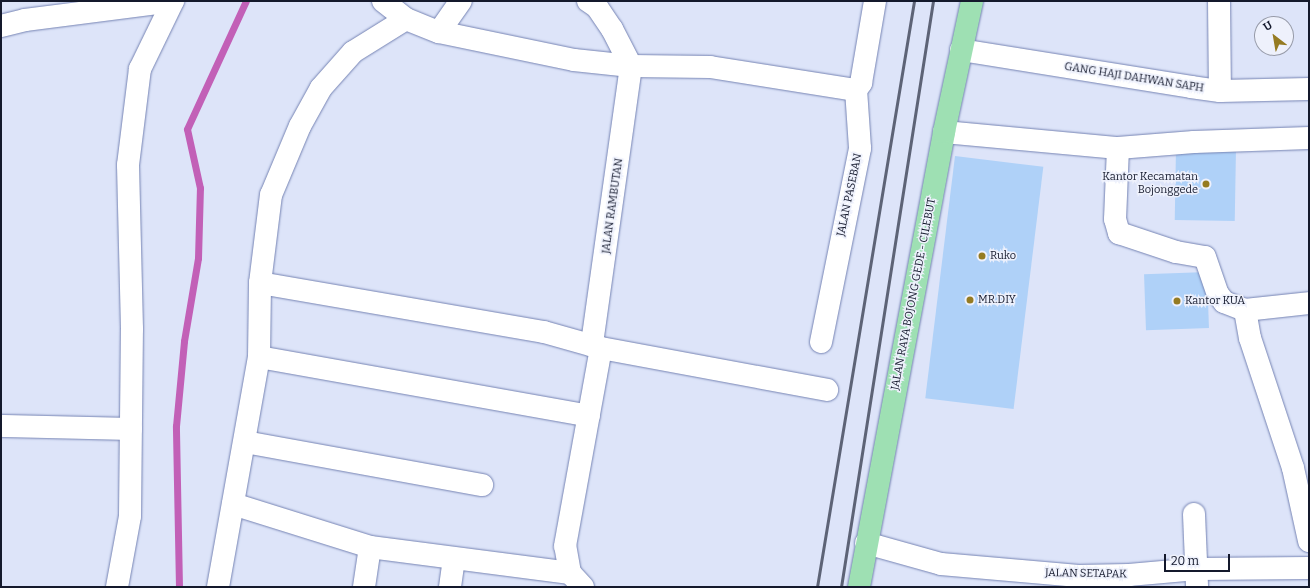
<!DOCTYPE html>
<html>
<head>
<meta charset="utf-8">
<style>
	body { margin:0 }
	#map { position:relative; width:1310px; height:588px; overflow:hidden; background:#dde4f9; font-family:Bitter,serif }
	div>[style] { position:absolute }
	.stream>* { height:7px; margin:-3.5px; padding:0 3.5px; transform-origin:3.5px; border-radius:3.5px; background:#c260b7 }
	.building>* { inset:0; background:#afd1f8; transform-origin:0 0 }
	.roads { filter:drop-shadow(0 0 1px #7583b3) drop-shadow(0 0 1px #7583b3) }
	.minor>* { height:22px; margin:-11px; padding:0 11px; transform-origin:11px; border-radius:11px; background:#fff }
	.major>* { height:22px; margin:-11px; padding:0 11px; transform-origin:11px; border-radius:11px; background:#9ee0b3 }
	.rail>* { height:3px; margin:-1.5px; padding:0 1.5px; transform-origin:1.5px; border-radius:1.5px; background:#5d6376 }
	.dots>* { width:11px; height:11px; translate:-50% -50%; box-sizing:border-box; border:2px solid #eef1fc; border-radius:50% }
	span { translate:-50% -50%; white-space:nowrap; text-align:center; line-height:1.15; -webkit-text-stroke:3px #eef1fc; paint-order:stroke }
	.street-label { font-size:11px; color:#14192c }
	.poi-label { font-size:11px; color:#14192c }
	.right { translate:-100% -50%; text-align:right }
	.left { translate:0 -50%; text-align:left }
	.frame { position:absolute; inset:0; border:2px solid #14192c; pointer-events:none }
	.north { position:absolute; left:1254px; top:16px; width:40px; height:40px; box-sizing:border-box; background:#eef1fc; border:1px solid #979ba9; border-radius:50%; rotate:329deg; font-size:11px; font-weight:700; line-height:16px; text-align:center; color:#14192c }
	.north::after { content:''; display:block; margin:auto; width:14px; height:18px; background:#957b22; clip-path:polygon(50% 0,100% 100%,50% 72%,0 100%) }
	.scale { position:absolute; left:1164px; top:554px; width:66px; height:18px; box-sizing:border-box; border:2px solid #14192c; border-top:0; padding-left:5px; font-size:12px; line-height:14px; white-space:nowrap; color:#14192c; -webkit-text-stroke:3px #eef1fc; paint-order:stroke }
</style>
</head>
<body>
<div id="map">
	<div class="stream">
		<div style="left:179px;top:587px;width:161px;rotate:-91.1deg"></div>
		<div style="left:176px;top:426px;width:85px;rotate:-84.6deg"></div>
		<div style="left:184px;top:341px;width:84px;rotate:-80.4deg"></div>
		<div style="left:198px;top:258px;width:70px;rotate:-88.4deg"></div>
		<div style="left:200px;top:188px;width:60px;rotate:-102.4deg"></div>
		<div style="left:187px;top:129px;width:141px;rotate:-65.3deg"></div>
	</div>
	<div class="building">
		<div style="left:1176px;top:148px;width:60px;height:72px;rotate:1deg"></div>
		<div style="left:955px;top:156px;width:89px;height:244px;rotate:7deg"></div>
		<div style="left:1207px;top:272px;width:56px;height:63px;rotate:88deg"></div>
	</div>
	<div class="roads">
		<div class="minor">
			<div style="left:383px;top:1px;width:29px;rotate:38deg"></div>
			<div style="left:406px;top:19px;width:35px;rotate:22deg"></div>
			<div style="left:439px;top:32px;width:138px;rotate:11.7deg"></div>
			<div style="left:574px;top:60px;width:57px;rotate:6deg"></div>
			<div style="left:631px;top:66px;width:79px;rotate:0.7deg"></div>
			<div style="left:710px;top:67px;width:148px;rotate:9deg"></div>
			<div style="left:588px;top:1px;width:11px;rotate:34deg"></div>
			<div style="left:597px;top:7px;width:27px;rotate:56deg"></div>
			<div style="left:612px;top:29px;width:42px;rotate:62.8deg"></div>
			<div style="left:631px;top:66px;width:282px;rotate:98deg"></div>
			<div style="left:1219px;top:1px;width:90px;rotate:89.4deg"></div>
			<div style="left:1px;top:26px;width:25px;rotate:-14deg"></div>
			<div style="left:25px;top:20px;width:149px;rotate:-7.3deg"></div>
			<div style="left:439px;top:32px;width:38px;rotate:-55deg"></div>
			<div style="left:961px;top:50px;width:233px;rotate:9.1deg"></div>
			<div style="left:1191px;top:87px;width:29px;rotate:8deg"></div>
			<div style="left:1220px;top:91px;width:89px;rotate:-1.3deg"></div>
			<div style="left:944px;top:132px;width:175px;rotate:5.3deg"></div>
			<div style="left:1118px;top:148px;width:76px;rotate:-4.5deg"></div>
			<div style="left:1194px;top:142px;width:115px;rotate:-2deg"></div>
			<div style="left:1118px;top:148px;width:71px;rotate:92.4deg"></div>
			<div style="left:1115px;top:219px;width:15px;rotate:74deg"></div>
			<div style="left:1119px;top:233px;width:60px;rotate:18.4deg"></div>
			<div style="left:1176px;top:252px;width:29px;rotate:10deg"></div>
			<div style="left:1205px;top:257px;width:39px;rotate:71deg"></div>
			<div style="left:1218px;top:294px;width:10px;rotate:53deg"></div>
			<div style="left:1224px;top:302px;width:22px;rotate:21deg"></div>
			<div style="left:1245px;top:310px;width:64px;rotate:-6.2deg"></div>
			<div style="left:260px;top:283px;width:288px;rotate:9.8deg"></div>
			<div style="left:544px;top:332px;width:59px;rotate:15.7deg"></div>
			<div style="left:601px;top:348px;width:230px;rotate:10.5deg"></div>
			<div style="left:1245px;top:310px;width:28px;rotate:80deg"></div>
			<div style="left:1250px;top:338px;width:137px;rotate:71.7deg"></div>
			<div style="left:1293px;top:468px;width:75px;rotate:77.6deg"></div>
			<div style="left:821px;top:342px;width:198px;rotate:-78.6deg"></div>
			<div style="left:860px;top:148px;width:58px;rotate:-93.9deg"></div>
			<div style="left:856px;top:90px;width:9px;rotate:-54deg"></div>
			<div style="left:861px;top:83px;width:83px;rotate:-80.3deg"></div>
			<div style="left:259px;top:357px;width:335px;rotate:10.1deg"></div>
			<div style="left:1px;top:426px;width:130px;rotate:1.3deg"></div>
			<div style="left:245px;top:442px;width:241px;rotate:10.3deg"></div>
			<div style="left:233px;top:504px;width:144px;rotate:17.4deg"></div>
			<div style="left:370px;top:547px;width:202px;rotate:7.4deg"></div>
			<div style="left:1194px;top:514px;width:73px;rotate:87.6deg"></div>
			<div style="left:866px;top:543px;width:78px;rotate:15.6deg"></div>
			<div style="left:941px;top:564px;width:138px;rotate:5deg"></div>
			<div style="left:1078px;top:576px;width:51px;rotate:-1.1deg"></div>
			<div style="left:1129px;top:575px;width:68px;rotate:-5deg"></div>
			<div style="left:1197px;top:569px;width:112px;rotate:-0.5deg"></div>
			<div style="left:117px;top:587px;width:72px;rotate:-79.6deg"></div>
			<div style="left:130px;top:516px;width:187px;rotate:-89.4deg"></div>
			<div style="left:132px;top:329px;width:164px;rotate:-91.4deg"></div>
			<div style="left:128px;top:165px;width:97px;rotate:-82.9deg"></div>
			<div style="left:140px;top:69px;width:76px;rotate:-64.1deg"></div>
			<div style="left:218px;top:587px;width:234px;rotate:-79.9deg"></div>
			<div style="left:259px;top:357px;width:74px;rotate:-89.2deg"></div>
			<div style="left:260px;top:283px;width:89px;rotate:-82.9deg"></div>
			<div style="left:271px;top:195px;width:75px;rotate:-67.2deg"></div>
			<div style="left:300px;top:126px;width:43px;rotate:-61.1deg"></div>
			<div style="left:321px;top:88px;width:48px;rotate:-48.4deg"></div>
			<div style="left:353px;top:52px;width:62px;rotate:-31.9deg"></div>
			<div style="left:364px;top:587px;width:40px;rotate:-81.5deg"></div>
			<div style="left:450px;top:587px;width:28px;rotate:-82deg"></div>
			<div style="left:583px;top:587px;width:19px;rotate:-133deg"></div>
			<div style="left:570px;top:573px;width:27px;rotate:-100deg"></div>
			<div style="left:565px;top:546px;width:201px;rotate:-79.7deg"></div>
		</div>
		<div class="major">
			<div style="left:859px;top:587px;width:463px;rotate:-79.4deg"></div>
			<div style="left:944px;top:132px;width:134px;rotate:-77.9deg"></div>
		</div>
	</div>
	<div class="rail">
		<div style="left:817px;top:587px;width:594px;rotate:-80.6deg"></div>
		<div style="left:841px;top:587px;width:593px;rotate:-81.08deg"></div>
	</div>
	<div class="dots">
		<div style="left:1206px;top:184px;background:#957b22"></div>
		<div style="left:982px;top:256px;background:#957b22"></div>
		<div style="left:970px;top:300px;background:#957b22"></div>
		<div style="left:1177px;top:301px;background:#957b22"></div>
	</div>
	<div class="street-label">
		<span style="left:1134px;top:78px;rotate:9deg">GANG HAJI DAHWAN SAPH</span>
		<span style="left:850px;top:195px;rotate:-78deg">JALAN PASEBAN</span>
		<span style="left:613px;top:206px;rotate:-82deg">JALAN RAMBUTAN</span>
		<span style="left:914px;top:294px;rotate:-79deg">JALAN RAYA BOJONG GEDE - CILEBUT</span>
		<span style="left:1086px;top:574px;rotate:1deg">JALAN SETAPAK</span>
	</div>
	<div class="poi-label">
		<span class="right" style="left:1198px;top:184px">Kantor Kecamatan<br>Bojonggede</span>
		<span class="left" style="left:990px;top:256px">Ruko</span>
		<span class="left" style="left:978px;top:300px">MR.DIY</span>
		<span class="left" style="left:1185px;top:301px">Kantor KUA</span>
	</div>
	<div class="frame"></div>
	<div class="north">U</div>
	<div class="scale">20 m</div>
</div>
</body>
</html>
